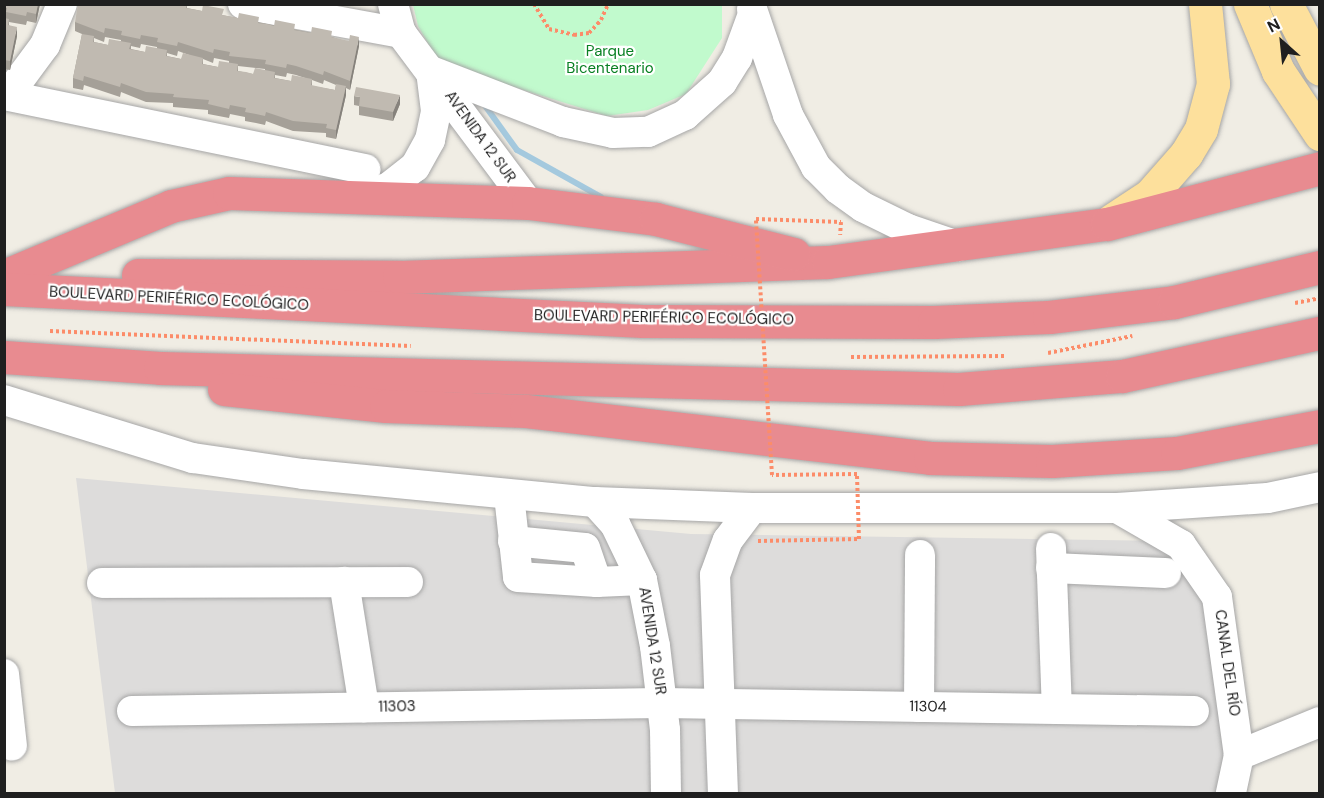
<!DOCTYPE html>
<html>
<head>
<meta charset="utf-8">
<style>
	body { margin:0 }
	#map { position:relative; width:1324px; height:798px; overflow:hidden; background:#f0ede4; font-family:"DM Sans",sans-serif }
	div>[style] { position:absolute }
	.residential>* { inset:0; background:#dddcdb }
	.park>* { inset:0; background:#c1facd }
	.stream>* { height:6px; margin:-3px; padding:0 3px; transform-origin:3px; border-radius:3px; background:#a4c9de }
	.path>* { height:4px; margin-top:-2px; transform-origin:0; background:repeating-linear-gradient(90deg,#fc8c69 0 3px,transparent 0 6px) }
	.roads { filter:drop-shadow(0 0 2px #a6a6a6) drop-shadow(0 0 2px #a6a6a6) }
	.minor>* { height:30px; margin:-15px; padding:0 15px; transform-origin:15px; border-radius:15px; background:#fff }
	.major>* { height:33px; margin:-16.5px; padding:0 16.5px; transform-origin:16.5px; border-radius:16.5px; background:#fde09c }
	.highway>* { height:33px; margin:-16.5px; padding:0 16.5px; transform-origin:16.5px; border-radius:16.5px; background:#e88b90 }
	.path-bridge>* { height:4px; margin-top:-2px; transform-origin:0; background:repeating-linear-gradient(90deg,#fc8c69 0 3px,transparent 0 6px) }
	.wall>* { inset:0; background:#a5a098 }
	.shaded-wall>* { inset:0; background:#86827c }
	.building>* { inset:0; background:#c0bab1 }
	span { translate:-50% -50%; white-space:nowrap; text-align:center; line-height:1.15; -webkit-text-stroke:4.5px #fff; paint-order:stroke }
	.park-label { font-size:15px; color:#098023 }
	.street-label { font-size:15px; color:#1f1f1f }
	.frame { position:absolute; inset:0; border:6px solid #1f1f1f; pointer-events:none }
	.north { position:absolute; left:1252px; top:12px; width:60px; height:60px; -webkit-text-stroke:4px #fff; paint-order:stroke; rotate:333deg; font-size:16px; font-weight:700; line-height:24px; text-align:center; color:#1f1f1f }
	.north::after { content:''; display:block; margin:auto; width:21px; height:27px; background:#1f1f1f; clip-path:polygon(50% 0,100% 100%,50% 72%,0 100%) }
</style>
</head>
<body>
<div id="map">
	<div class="residential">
		<div style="clip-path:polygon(76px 478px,691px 534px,1168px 541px,1208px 605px,1224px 758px,1216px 793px,115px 793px)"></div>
	</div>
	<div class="park">
		<div style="clip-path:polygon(413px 5px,722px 5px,722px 38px,686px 94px,648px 110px,607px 116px,440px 64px,418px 26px)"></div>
	</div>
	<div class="stream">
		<div style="left:486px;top:107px;width:53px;rotate:54.2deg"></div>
		<div style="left:517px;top:150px;width:96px;rotate:29.2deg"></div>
	</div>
	<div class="path">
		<div style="left:534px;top:4px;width:29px;rotate:59deg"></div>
		<div style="left:549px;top:29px;width:26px;rotate:13deg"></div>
		<div style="left:574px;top:35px;width:15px;rotate:-8deg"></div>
		<div style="left:589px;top:33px;width:18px;rotate:-47deg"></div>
		<div style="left:601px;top:20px;width:17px;rotate:-66deg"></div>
		<div style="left:1295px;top:303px;width:25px;rotate:-11deg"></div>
		<div style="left:50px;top:331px;width:361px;rotate:2.4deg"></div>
		<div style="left:1048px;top:353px;width:86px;rotate:-11.4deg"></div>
		<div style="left:851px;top:357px;width:154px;rotate:-0.4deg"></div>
	</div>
	<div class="roads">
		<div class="minor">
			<div style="left:243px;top:4px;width:161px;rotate:10.4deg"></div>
			<div style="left:393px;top:4px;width:30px;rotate:75deg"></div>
			<div style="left:401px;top:33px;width:212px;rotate:53.2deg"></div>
			<div style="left:752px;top:9px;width:112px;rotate:71.2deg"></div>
			<div style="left:788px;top:115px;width:59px;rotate:61.7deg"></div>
			<div style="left:816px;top:167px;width:31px;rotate:45deg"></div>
			<div style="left:838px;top:189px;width:31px;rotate:36deg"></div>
			<div style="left:863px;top:207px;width:50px;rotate:26.1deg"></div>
			<div style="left:908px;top:229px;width:53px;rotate:18.8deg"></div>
			<div style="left:431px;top:71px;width:142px;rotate:21.1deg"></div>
			<div style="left:563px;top:122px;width:51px;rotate:12.4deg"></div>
			<div style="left:613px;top:133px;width:35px;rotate:-2deg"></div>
			<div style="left:648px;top:132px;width:41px;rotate:-24.7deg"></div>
			<div style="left:685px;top:115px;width:50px;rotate:-41.7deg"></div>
			<div style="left:722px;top:82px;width:28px;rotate:-58deg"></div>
			<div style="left:737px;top:58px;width:47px;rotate:-70deg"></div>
			<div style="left:4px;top:95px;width:369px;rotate:11.6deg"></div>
			<div style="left:8px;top:95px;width:62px;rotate:-53.5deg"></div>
			<div style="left:45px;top:45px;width:44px;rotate:-67.5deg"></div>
			<div style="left:362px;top:198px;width:29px;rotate:-22deg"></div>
			<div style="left:389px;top:187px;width:33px;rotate:-38deg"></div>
			<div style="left:415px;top:167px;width:31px;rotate:-61deg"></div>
			<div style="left:430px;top:140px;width:30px;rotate:-78deg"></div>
			<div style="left:436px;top:111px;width:40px;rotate:-97.1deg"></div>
			<div style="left:4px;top:400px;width:198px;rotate:17.1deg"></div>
			<div style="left:193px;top:458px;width:111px;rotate:8.3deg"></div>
			<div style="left:303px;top:474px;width:293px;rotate:5.5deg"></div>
			<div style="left:595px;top:502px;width:157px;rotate:2.2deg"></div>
			<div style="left:752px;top:508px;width:365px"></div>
			<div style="left:1117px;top:508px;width:151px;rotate:-3.8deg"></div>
			<div style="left:1268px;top:498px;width:53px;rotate:-11.9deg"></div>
			<div style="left:509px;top:495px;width:82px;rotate:83.7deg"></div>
			<div style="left:518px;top:577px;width:79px;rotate:3.6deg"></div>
			<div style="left:597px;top:582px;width:45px;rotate:-2.5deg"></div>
			<div style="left:595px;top:502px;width:30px;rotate:48deg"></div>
			<div style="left:615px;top:524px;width:62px;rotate:64.3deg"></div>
			<div style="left:642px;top:580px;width:67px;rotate:78.9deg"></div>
			<div style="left:655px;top:646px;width:85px;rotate:83.2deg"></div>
			<div style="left:665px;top:730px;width:64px;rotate:89.1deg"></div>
			<div style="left:1117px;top:508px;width:74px;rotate:30deg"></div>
			<div style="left:1181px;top:545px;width:63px;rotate:55.3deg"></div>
			<div style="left:1217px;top:597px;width:160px;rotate:82.1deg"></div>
			<div style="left:1239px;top:755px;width:40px;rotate:102deg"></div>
			<div style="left:513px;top:541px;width:72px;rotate:5.6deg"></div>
			<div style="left:585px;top:548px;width:36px;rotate:71deg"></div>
			<div style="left:1051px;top:548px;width:161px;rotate:87.9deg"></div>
			<div style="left:1051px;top:568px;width:115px;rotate:2.5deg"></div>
			<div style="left:344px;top:582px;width:127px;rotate:80.9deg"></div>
			<div style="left:102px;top:583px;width:306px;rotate:-0.2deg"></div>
			<div style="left:4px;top:674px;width:72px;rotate:83.7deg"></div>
			<div style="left:919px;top:707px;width:152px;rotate:-89.6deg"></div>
			<div style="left:132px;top:711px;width:530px;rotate:-0.86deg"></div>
			<div style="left:662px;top:703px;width:532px;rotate:0.86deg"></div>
			<div style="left:1239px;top:755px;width:87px;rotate:-22.2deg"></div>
			<div style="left:723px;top:794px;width:219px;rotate:-92.1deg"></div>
			<div style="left:715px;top:575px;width:37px;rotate:-70deg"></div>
			<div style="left:728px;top:540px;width:40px;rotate:-53deg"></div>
		</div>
		<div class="major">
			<div style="left:1250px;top:4px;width:73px;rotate:67.3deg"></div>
			<div style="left:1278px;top:71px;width:76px;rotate:56.3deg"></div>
			<div style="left:1286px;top:4px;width:73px;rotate:62.4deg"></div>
			<div style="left:1112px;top:220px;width:45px;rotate:-33.3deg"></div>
			<div style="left:1150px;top:195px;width:55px;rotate:-48.7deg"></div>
			<div style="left:1186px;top:154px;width:29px;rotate:-59deg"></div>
			<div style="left:1201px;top:129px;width:47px;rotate:-75.1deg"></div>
			<div style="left:1213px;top:84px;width:80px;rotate:-95.7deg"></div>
		</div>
		<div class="highway">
			<div style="left:138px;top:275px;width:261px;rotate:0.4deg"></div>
			<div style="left:399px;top:277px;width:429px;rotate:-2deg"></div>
			<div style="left:828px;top:262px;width:282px;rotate:-7.8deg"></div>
			<div style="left:1107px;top:224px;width:220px;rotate:-14.7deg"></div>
			<div style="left:4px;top:276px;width:181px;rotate:-22.7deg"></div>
			<div style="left:171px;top:206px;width:59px;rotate:-12.6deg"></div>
			<div style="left:229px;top:193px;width:299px;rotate:1.9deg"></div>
			<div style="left:528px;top:203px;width:129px;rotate:7.1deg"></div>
			<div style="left:656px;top:219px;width:142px;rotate:14.2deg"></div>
			<div style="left:4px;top:289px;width:640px;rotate:2.87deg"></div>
			<div style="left:643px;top:321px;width:291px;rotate:0.2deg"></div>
			<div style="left:934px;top:322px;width:115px;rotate:-2.5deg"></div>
			<div style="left:1049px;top:317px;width:126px;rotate:-6.8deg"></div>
			<div style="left:1174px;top:302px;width:150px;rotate:-13.5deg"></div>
			<div style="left:4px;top:357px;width:156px;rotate:4deg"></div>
			<div style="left:160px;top:368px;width:799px;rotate:1.51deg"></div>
			<div style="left:959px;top:389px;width:164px;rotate:-4.6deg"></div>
			<div style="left:1122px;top:376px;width:203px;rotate:-12.3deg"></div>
			<div style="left:224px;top:389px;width:163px;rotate:6deg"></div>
			<div style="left:386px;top:406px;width:140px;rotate:2deg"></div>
			<div style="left:526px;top:411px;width:407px;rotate:6.6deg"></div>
			<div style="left:930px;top:458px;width:122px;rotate:1.4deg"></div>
			<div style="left:1052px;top:461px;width:125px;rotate:-3.7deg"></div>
			<div style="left:1177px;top:453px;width:146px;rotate:-10.7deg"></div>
		</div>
	</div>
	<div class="path-bridge">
		<div style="left:758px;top:541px;width:101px;rotate:-1.1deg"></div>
		<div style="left:859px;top:539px;width:65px;rotate:-91.8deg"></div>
		<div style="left:857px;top:474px;width:85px;rotate:179.3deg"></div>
		<div style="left:772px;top:475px;width:256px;rotate:-93.6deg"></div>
		<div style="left:756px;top:219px;width:85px;rotate:2deg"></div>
		<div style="left:841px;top:222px;width:13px;rotate:94deg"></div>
	</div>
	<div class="wall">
		<div style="clip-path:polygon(4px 4px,40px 4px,36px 23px,27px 21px,26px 25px,9px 22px,9px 25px,17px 36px,10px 70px,4px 69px,4px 18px,6px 19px,6px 17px,4px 17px)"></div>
		<div style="clip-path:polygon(evenodd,187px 4px,187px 8px,332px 37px,359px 46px,350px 90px,346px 88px,346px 95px,336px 139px,326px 137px,326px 133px,293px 131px,266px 121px,265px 125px,256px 123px,245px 121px,245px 117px,230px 114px,229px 118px,208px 114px,208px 110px,173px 107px,173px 103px,146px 102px,121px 92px,120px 97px,84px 85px,83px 90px,73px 88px,73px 78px,82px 34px,75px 31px,75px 22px,187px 4px,105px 37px,121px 40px,121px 41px,108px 45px,94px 42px,94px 38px,104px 42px,105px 37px,187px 4px,141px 44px,157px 47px,157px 49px,145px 52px,131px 49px,131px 46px,140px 48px,141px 44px,187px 4px,178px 51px,189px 55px,181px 59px,167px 56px,167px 53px,177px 56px,178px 51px,187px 4px,214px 58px,229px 61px,229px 63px,218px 67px,203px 64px,203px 59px,213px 63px,214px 58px,187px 4px,238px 66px,265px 69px,265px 70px,253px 74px,238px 71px,238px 66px,187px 4px,287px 73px,296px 75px,305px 78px,291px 81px,275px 78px,275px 75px,286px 77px,287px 73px,187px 4px,312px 80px,323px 84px,324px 80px,336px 85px,335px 90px,312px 86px,312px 80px)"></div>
		<div style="clip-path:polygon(354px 96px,400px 104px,393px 121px,359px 115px,359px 106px,354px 105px)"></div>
	</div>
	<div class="shaded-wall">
		<div style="clip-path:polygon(38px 4px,40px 4px,36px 23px,36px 14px)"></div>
		<div style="clip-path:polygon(17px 27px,17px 36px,10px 70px,10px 61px)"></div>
		<div style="clip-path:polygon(359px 37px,359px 46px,350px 90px,350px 81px)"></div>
		<div style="clip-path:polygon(346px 86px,346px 95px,336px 139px,336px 130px)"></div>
		<div style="clip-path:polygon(400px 95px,400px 104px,393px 121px,393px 112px)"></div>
	</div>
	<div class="building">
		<div style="clip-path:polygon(4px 4px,38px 4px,36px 14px,27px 12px,26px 16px,6px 12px,7px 8px,4px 8px)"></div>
		<div style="clip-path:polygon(78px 4px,187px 4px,186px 8px,202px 11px,203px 5px,224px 9px,222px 15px,238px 18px,239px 13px,259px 17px,258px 23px,267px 24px,274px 26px,275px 20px,295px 24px,294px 30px,311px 33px,312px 27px,332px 31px,331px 37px,349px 41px,350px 35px,359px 37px,350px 81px,324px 71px,323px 75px,296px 66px,287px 64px,286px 68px,265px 64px,266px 60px,229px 56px,230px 52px,214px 49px,213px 53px,178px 42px,177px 46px,157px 42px,158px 38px,141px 35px,140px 39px,121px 35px,122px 31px,105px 28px,104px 33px,75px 22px)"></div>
		<div style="clip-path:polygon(4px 18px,9px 19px,8px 25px,17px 27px,10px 61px,4px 60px)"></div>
		<div style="clip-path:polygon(82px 34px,94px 36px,93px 42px,99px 43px,108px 45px,109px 39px,131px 43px,129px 49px,145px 52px,146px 46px,167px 50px,166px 56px,181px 59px,183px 53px,203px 58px,202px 64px,218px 67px,219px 61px,238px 64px,237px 71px,246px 72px,253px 74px,255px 68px,275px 72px,274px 78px,291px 81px,292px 75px,312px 79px,311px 85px,335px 90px,336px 84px,346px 86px,336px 130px,326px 128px,327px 124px,293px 121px,266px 112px,265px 116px,256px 114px,245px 112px,246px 108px,230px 105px,229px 109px,208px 104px,209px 100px,173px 97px,174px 94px,146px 92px,121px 83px,120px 87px,84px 76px,83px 81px,73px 78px)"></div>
		<div style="clip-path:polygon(356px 87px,400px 95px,393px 112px,359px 106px,360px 97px,354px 96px)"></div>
	</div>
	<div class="park-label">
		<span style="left:610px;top:60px">Parque<br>Bicentenario</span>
	</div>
	<div class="street-label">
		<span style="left:480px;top:137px;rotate:54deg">AVENIDA 12 SUR</span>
		<span style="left:179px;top:299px;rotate:3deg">BOULEVARD PERIFÉRICO ECOLÓGICO</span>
		<span style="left:664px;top:318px;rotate:1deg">BOULEVARD PERIFÉRICO ECOLÓGICO</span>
		<span style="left:652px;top:641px;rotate:81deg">AVENIDA 12 SUR</span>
		<span style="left:1227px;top:663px;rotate:82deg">CANAL DEL RÍO</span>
		<span style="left:397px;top:707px;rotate:-1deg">11303</span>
		<span style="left:928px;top:707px;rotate:1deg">11304</span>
	</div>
	<div class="frame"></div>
	<div class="north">N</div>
</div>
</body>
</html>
